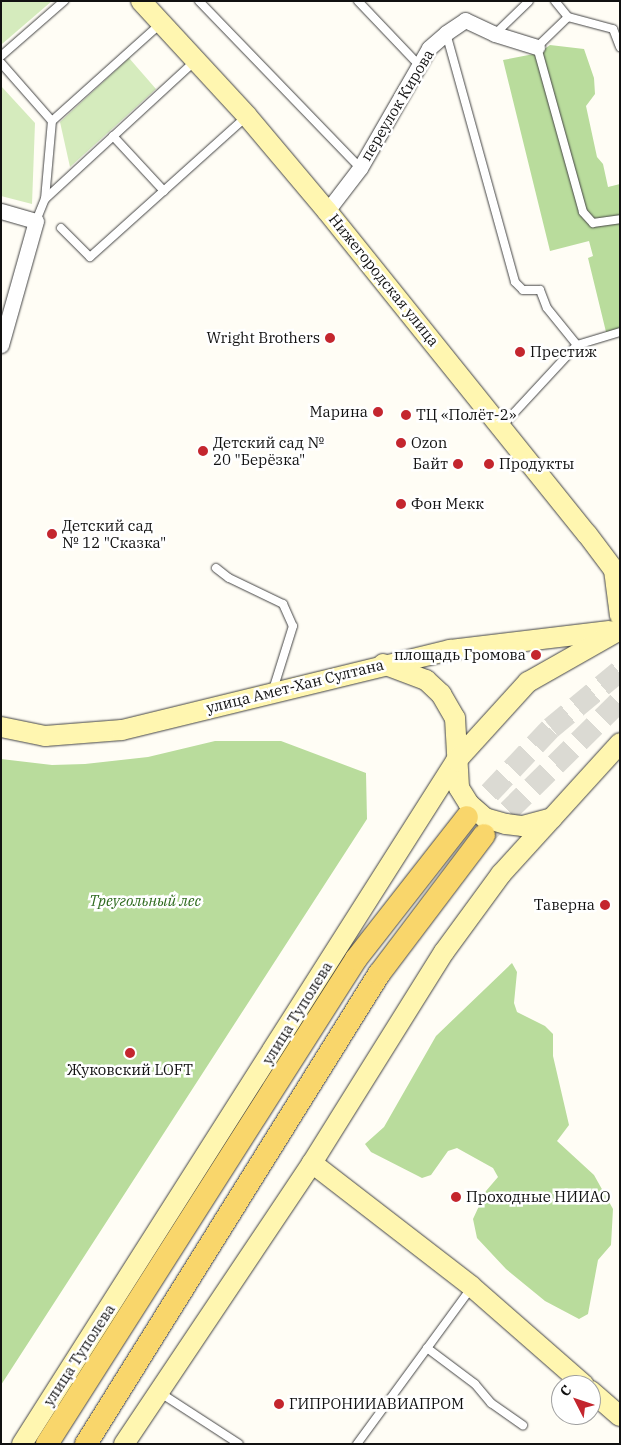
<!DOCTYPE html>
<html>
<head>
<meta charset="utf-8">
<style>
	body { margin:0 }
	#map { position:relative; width:621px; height:1445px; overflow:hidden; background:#fffdf5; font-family:"IBM Plex Serif",serif }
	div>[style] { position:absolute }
	.green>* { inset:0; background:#d5ebbd }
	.forest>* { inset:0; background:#b9dc9c }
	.primary-tunnel>* { height:22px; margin-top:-11px; transform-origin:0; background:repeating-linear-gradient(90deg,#dbdad3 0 22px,transparent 0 33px) }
	.roads { filter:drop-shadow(0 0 1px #444) drop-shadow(0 0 1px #444) }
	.lane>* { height:8px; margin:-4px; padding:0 4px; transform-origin:4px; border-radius:4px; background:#fff }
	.street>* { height:15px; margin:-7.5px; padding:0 7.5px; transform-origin:7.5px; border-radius:7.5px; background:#fff }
	.secondary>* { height:20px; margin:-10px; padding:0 10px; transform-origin:10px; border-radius:10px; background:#fff6b0 }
	.primary>* { height:22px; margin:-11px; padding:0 11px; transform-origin:11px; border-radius:11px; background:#f9d66b }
	.dots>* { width:14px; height:14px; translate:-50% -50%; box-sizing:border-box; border:2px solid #fff; border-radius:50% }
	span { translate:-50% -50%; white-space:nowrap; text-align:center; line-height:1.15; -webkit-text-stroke:5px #fff; paint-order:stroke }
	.street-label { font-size:15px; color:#111 }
	.poi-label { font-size:15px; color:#111 }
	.right { translate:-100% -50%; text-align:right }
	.left { translate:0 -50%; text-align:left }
	.park-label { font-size:15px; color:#2f6b1f; font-style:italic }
	.frame { position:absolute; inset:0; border:2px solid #111; pointer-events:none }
	.north { position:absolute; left:551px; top:1375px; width:50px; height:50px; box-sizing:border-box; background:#fff; border:1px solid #a0a0a0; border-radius:50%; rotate:311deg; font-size:14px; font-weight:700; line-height:20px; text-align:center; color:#111 }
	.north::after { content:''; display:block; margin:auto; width:18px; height:22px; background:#c4262e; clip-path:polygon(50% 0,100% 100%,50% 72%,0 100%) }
</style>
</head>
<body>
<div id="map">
	<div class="green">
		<div style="clip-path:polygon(1px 1px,52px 1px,2px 44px)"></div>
		<div style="clip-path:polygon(129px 58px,156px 89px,70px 167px,60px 122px)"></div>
		<div style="clip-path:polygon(1px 86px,35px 123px,32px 204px,1px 196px)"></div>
	</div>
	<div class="forest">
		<div style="clip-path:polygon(550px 45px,584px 49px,594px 78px,595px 94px,586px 106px,597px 157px,603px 164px,608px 187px,620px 184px,620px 332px,607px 336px,588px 258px,593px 256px,589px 241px,550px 251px,503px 60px,539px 53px)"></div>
		<div style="clip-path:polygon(215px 741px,281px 741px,366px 773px,367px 819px,1px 1385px,1px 759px,52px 765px,85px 764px,148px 757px)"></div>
		<div style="clip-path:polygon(512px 963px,517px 972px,514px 1003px,517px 1012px,545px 1026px,553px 1034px,553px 1056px,569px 1125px,557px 1141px,594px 1175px,613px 1209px,611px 1245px,598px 1260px,588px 1314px,579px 1319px,545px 1301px,506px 1269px,477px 1238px,473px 1219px,486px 1191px,498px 1177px,493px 1168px,457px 1148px,448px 1151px,431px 1175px,422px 1178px,371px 1152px,365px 1144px,384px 1127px,436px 1036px)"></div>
	</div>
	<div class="primary-tunnel">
		<div style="left:467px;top:817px;width:122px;rotate:-46.7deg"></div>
		<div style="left:551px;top:728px;width:89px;rotate:-39.6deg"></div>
		<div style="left:485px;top:834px;width:190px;rotate:-44.6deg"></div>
	</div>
	<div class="roads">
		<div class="lane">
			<div style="left:199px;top:1px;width:232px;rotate:46deg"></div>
			<div style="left:358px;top:1px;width:88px;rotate:46.4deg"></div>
			<div style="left:555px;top:1px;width:21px;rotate:51deg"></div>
			<div style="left:446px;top:33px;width:258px;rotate:74.5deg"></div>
			<div style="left:515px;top:282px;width:11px;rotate:45deg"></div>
			<div style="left:523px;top:290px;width:17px"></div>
			<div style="left:540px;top:290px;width:19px;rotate:69deg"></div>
			<div style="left:547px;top:308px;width:48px;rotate:51deg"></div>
			<div style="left:495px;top:34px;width:47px;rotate:-44.1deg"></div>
			<div style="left:620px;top:47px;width:19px;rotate:-111deg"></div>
			<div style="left:613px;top:29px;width:47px;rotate:-165.1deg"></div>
			<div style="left:568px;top:17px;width:43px;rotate:135.9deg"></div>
			<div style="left:537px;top:47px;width:171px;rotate:74.4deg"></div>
			<div style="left:583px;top:212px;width:15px;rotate:48deg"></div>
			<div style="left:593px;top:223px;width:27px;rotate:-8deg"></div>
			<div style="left:1px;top:56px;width:84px;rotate:-41.1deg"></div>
			<div style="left:1px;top:63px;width:77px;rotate:48.7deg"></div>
			<div style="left:113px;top:136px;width:75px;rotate:47.2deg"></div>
			<div style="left:45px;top:199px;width:78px;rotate:-84.9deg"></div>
			<div style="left:52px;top:121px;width:145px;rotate:-41.9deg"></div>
			<div style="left:36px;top:221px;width:24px;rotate:-68deg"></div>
			<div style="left:45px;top:199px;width:204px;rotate:-42.6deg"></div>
			<div style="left:61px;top:228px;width:41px;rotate:45deg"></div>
			<div style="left:90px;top:257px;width:211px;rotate:-41.9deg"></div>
			<div style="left:502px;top:426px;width:110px;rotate:-47.2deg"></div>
			<div style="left:577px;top:345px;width:45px;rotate:-16.8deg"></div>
			<div style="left:216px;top:568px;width:16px;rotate:38deg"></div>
			<div style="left:229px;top:578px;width:60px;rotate:25.7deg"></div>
			<div style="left:283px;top:604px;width:24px;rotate:66deg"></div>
			<div style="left:293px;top:626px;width:67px;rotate:107.4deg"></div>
			<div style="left:427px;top:1348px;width:60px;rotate:36.9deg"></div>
			<div style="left:475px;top:1384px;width:25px;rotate:50deg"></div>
			<div style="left:491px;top:1403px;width:39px;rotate:35deg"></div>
			<div style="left:159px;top:1392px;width:95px;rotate:33deg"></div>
			<div style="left:357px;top:1444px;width:193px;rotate:-53.8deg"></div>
		</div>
		<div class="street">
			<div style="left:1px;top:211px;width:36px;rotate:16deg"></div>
			<div style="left:36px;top:221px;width:129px;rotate:105.8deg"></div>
			<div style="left:327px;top:211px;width:54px;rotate:-52.5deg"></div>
			<div style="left:360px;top:168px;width:138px;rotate:-60.1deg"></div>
			<div style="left:429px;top:48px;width:23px;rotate:-41deg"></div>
			<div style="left:446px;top:33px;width:23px;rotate:-34deg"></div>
			<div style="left:465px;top:20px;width:33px;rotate:25deg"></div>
			<div style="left:495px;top:34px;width:44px;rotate:17.2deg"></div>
		</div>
		<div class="secondary">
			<div style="left:141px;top:1px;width:156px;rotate:47.3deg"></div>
			<div style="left:247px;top:116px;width:124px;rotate:49.9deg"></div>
			<div style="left:327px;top:211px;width:415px;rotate:51.2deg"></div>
			<div style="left:587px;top:534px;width:45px;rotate:53.1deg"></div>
			<div style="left:614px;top:570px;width:46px;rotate:82.6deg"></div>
			<div style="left:383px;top:664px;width:46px;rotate:20.4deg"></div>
			<div style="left:426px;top:680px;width:21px;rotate:43deg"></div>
			<div style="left:441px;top:694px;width:28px;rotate:60deg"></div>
			<div style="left:455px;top:718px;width:70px;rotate:86.7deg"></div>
			<div style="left:459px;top:788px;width:19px;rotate:58deg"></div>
			<div style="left:469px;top:804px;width:21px;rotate:41deg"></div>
			<div style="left:485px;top:818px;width:22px;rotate:16deg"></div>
			<div style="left:506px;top:824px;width:17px;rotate:7deg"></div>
			<div style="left:523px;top:826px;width:30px;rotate:-15deg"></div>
			<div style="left:1px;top:727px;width:45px;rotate:11.6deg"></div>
			<div style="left:45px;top:736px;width:77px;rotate:-4.5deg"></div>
			<div style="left:122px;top:730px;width:338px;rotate:-13.7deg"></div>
			<div style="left:450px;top:650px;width:161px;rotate:-6.8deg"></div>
			<div style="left:312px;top:1163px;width:201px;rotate:37.7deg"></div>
			<div style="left:471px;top:1286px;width:150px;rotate:41.2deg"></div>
			<div style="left:591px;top:1391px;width:38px;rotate:41deg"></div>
			<div style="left:22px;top:1444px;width:809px;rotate:-57.57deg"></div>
			<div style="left:456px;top:761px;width:107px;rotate:-47.7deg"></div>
			<div style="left:528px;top:682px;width:106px;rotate:-29.5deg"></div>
			<div style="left:124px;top:1444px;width:338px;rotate:-56.2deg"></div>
			<div style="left:312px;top:1163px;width:249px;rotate:-58deg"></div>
			<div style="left:444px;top:952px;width:97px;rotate:-53.8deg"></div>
			<div style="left:501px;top:874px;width:177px;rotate:-47.7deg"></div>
		</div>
		<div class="primary">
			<div style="left:47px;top:1444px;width:575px;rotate:-57.5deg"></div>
			<div style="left:356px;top:959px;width:180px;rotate:-52deg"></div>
			<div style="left:86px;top:1444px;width:554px;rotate:-58.06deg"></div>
			<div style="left:379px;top:974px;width:174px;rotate:-52.9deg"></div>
		</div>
	</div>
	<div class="dots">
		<div style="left:330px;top:338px;background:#c4262e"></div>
		<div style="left:520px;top:352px;background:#c4262e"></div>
		<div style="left:378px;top:412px;background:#c4262e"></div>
		<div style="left:406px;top:415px;background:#c4262e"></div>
		<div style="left:401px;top:443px;background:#c4262e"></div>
		<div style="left:203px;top:451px;background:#c4262e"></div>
		<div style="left:458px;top:464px;background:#c4262e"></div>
		<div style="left:489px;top:464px;background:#c4262e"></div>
		<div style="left:401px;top:504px;background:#c4262e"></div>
		<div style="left:52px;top:534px;background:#c4262e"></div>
		<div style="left:536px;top:655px;background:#c4262e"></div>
		<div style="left:605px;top:905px;background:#c4262e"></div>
		<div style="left:130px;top:1053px;background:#c4262e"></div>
		<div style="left:456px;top:1197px;background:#c4262e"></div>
		<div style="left:279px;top:1404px;background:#c4262e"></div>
	</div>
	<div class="street-label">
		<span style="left:397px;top:105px;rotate:-59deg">переулок Кирова</span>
		<span style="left:384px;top:280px;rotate:51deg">Нижегородская улица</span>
		<span style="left:295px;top:686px;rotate:-14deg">улица Амет-Хан Султана</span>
		<span style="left:297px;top:1013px;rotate:-58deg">улица Туполева</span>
		<span style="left:79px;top:1355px;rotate:-57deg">улица Туполева</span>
	</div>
	<div class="poi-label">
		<span class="right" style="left:320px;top:338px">Wright Brothers</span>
		<span class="left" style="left:530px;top:352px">Престиж</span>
		<span class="right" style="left:368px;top:412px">Марина</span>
		<span class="left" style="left:416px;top:415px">ТЦ «Полёт-2»</span>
		<span class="left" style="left:213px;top:451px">Детский сад №<br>20 "Берёзка"</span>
		<span class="left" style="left:411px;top:443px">Ozon</span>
		<span class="right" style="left:448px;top:464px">Байт</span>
		<span class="left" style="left:499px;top:464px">Продукты</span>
		<span class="left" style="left:411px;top:504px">Фон Мекк</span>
		<span class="left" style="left:62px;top:534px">Детский сад<br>№ 12 "Сказка"</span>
		<span class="right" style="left:526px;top:655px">площадь Громова</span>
		<span class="right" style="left:595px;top:905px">Таверна</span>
		<span style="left:130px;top:1070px">Жуковский LOFT</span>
		<span class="left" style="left:466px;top:1197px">Проходные НИИАО</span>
		<span class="left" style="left:289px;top:1404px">ГИПРОНИИАВИАПРОМ</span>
	</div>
	<div class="park-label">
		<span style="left:145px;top:901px">Треугольный лес</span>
	</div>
	<div class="frame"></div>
	<div class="north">С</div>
</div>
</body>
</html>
